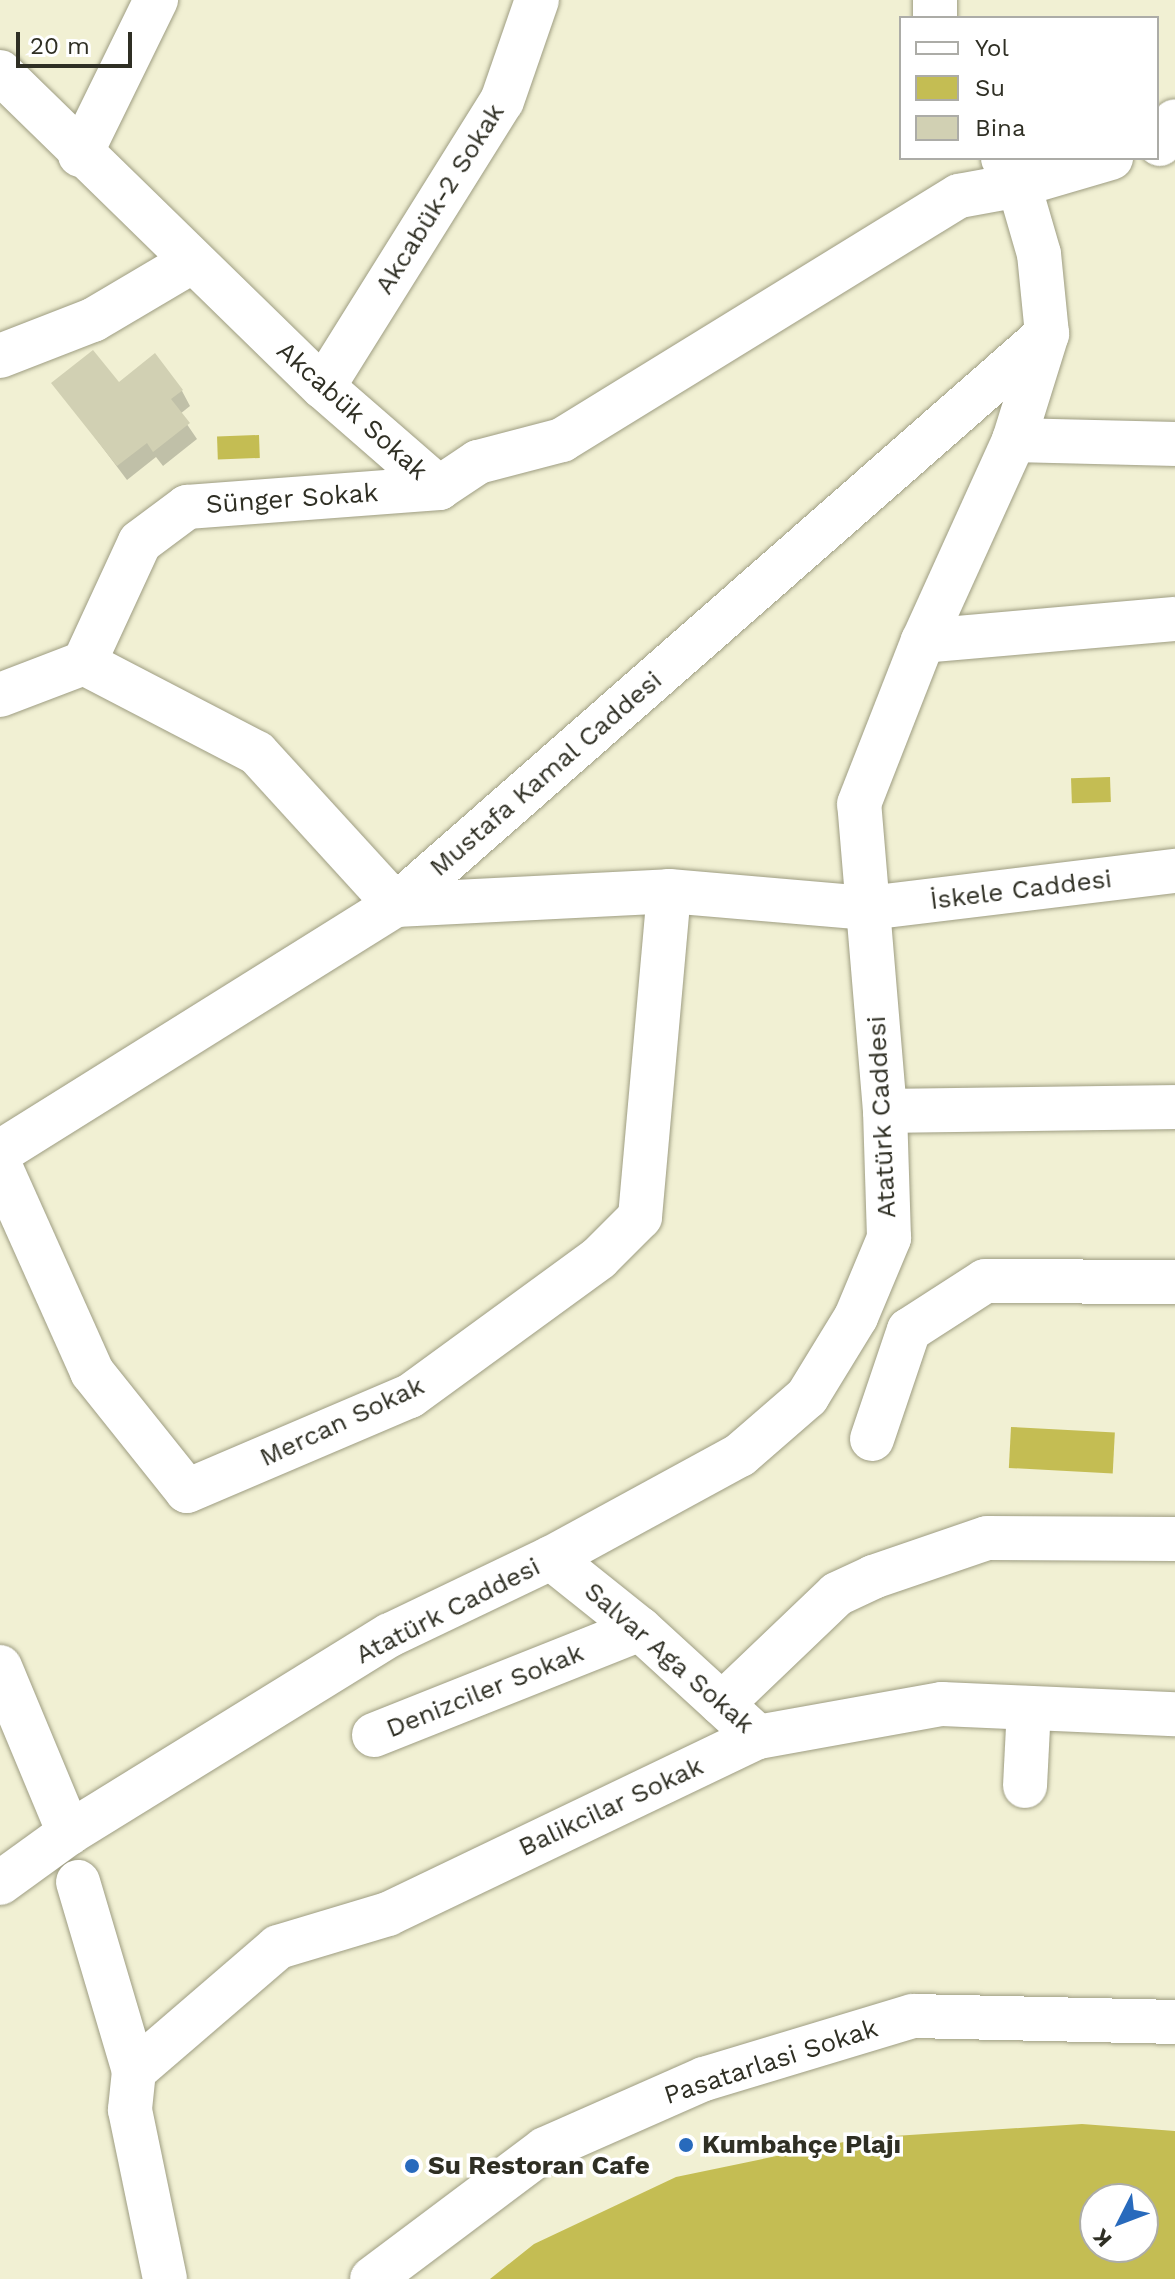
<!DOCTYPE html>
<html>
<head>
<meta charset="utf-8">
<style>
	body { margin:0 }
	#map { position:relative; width:1175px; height:2279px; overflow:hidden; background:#f1f0d3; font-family:"Work Sans",sans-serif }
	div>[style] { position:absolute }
	.water>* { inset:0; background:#c4bd53; transform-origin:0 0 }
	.shadow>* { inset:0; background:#0003 }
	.building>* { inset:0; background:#d1d0b3 }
	.roads { filter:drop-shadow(0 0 2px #9e9d82) drop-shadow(0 0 2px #9e9d82) }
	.minor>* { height:44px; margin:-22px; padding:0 22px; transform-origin:22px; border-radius:22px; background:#fff }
	.dots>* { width:22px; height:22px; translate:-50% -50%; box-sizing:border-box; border:4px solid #fff; border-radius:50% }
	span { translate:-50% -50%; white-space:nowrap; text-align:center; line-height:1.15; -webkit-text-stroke:7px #fff; paint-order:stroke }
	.street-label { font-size:26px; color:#2f2f24 }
	.poi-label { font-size:26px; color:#2f2f24; font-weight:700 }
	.left { translate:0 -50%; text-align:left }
	.legend { position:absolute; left:899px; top:16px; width:260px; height:144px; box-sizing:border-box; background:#fff; border:2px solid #acaca7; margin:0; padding:10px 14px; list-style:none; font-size:24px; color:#2f2f24 }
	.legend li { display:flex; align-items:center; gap:16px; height:40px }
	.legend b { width:40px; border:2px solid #acaca7 }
	.north { position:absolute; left:1079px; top:2183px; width:80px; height:80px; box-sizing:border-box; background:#fff; border:2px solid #acaca7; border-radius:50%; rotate:228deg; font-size:22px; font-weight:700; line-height:32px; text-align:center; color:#2f2f24 }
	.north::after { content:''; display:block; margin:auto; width:28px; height:36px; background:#286abc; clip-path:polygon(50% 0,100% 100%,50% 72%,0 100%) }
	.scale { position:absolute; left:16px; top:32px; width:116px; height:36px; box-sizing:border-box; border:4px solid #2f2f24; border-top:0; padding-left:10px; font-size:24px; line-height:28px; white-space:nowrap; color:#2f2f24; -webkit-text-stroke:6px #fff; paint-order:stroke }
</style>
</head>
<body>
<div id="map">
	<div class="water">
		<div style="left:259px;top:435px;width:23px;height:42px;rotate:88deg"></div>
		<div style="left:1110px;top:777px;width:25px;height:39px;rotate:88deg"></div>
		<div style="left:1011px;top:1427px;width:104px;height:41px;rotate:3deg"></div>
		<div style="clip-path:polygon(evenodd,1082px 2124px,1175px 2131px,1175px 2279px,490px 2279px,534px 2244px,676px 2177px,863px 2138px,1082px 2124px,1143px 2199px,1143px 2247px,1095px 2247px,1095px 2199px,1143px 2199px)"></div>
	</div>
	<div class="shadow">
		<div style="clip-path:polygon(54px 383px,182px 391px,190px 406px,180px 414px,197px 439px,163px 466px,156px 457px,127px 480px)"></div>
	</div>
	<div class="building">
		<div style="clip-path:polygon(93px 350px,119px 382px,155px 353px,183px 390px,171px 399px,190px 423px,153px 452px,147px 443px,117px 466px,51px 383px)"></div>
	</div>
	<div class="roads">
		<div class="minor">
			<div style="left:935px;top:0;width:18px;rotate:90deg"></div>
			<div style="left:0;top:72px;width:451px;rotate:44.3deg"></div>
			<div style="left:323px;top:387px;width:154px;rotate:41deg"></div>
			<div style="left:1160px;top:144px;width:27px;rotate:-57deg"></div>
			<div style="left:80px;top:155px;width:173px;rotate:-63.9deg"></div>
			<div style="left:0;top:356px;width:100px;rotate:-21.2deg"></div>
			<div style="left:93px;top:320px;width:114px;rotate:-30.6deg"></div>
			<div style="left:323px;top:387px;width:337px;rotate:-58deg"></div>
			<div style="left:502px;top:101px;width:107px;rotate:-70.9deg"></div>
			<div style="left:1014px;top:440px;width:161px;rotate:1.4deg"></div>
			<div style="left:923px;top:641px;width:253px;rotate:-5deg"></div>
			<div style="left:84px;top:663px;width:195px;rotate:27.5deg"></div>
			<div style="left:257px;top:753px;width:206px;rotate:47.6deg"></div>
			<div style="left:396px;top:905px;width:273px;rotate:-2.9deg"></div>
			<div style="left:669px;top:891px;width:200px;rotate:4.9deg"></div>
			<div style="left:868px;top:908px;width:309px;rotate:-6.9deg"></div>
			<div style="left:0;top:695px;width:90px;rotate:-20.9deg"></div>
			<div style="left:84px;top:663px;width:133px;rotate:-65.2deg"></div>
			<div style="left:140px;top:542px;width:59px;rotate:-36.7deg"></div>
			<div style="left:187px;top:507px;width:253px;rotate:-4.3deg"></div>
			<div style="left:439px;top:488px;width:47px;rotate:-33.7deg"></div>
			<div style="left:478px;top:462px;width:87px;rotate:-14.7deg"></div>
			<div style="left:562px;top:440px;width:466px;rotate:-31.6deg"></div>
			<div style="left:959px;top:196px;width:61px;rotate:-10.4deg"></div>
			<div style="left:1019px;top:185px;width:96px;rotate:-16.4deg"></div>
			<div style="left:885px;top:1111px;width:290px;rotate:-0.8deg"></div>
			<div style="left:0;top:1152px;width:467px;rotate:-32deg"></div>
			<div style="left:396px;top:905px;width:866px;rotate:-41.25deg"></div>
			<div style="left:0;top:1166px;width:226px;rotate:65.9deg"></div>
			<div style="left:92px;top:1372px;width:152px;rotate:51.4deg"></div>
			<div style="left:187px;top:1491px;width:242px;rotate:-23.1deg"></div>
			<div style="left:410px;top:1396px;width:234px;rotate:-36.1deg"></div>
			<div style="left:599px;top:1258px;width:58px;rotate:-45deg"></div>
			<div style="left:640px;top:1217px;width:327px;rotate:-84.9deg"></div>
			<div style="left:872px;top:1439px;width:115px;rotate:-71.3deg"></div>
			<div style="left:909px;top:1330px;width:90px;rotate:-32.8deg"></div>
			<div style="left:985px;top:1281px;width:190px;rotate:0.3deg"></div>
			<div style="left:551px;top:1558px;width:114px;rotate:38.6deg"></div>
			<div style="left:640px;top:1629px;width:160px;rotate:42.5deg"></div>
			<div style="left:758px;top:1737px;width:187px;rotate:-10.2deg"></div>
			<div style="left:942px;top:1704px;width:233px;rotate:2.5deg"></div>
			<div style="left:0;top:1667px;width:180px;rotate:67.4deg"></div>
			<div style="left:722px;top:1704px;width:159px;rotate:-43.7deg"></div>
			<div style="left:837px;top:1594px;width:40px;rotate:-25deg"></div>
			<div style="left:873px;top:1577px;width:120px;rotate:-18.9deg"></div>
			<div style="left:987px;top:1538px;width:188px;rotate:0.3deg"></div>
			<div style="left:374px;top:1735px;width:286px;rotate:-21.7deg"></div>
			<div style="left:1025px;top:1786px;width:78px;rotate:-87.1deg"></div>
			<div style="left:78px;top:1882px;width:197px;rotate:73.5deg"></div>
			<div style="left:134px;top:2071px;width:39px;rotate:96deg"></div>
			<div style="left:130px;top:2110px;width:173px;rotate:78.3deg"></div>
			<div style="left:0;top:1883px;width:85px;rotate:-35.9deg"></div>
			<div style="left:69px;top:1833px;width:377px;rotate:-31.7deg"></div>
			<div style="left:390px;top:1635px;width:178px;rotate:-25.6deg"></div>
			<div style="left:551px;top:1558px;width:215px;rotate:-28.6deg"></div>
			<div style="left:740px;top:1455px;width:89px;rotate:-40.9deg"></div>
			<div style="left:807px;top:1397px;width:94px;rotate:-58.5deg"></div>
			<div style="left:856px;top:1317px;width:86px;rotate:-67.3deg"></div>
			<div style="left:889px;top:1238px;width:127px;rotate:-91.8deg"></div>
			<div style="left:885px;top:1111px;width:308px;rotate:-94.8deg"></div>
			<div style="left:859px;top:804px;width:175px;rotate:-68.6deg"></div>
			<div style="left:923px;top:641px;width:221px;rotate:-65.6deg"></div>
			<div style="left:1014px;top:440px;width:111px;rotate:-72.7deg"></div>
			<div style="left:1047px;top:334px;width:80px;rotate:-95.7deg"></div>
			<div style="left:1039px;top:254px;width:72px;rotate:-106.2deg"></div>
			<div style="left:1019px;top:185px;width:31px;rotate:-121deg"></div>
			<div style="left:134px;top:2071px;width:190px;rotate:-40.7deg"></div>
			<div style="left:278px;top:1947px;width:115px;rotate:-16.7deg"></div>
			<div style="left:388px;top:1914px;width:410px;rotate:-25.6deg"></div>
			<div style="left:372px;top:2279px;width:216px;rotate:-36.9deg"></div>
			<div style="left:545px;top:2149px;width:174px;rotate:-23.8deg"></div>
			<div style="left:704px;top:2079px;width:218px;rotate:-16.8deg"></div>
			<div style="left:913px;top:2016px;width:262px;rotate:1.3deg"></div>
		</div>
	</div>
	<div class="dots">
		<div style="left:686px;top:2145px;background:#286abc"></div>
		<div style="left:412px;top:2166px;background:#286abc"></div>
	</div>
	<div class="street-label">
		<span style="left:440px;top:199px;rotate:-58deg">Akcabük-2 Sokak</span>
		<span style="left:352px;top:411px;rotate:42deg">Akcabük Sokak</span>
		<span style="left:292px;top:499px;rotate:-4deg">Sünger Sokak</span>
		<span style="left:546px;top:774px;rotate:-41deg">Mustafa Kamal Caddesi</span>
		<span style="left:1021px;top:890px;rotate:-7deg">İskele Caddesi</span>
		<span style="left:882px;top:1117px;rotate:-93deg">Atatürk Caddesi</span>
		<span style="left:342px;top:1422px;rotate:-25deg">Mercan Sokak</span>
		<span style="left:448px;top:1611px;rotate:-27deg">Atatürk Caddesi</span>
		<span style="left:669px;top:1658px;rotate:41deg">Salvar Aga Sokak</span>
		<span style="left:485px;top:1691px;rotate:-22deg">Denizciler Sokak</span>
		<span style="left:611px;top:1807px;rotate:-25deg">Balikcilar Sokak</span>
		<span style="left:771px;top:2062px;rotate:-18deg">Pasatarlasi Sokak</span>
	</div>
	<div class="poi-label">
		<span class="left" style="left:702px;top:2145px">Kumbahçe Plajı</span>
		<span class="left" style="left:428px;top:2166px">Su Restoran Cafe</span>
	</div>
	<ul class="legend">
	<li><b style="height:10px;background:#fff"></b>Yol</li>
	<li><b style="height:22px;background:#c4bd53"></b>Su</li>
	<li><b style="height:22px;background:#d1d0b3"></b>Bina</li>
	</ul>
	<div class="north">K</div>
	<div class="scale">20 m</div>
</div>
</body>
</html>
